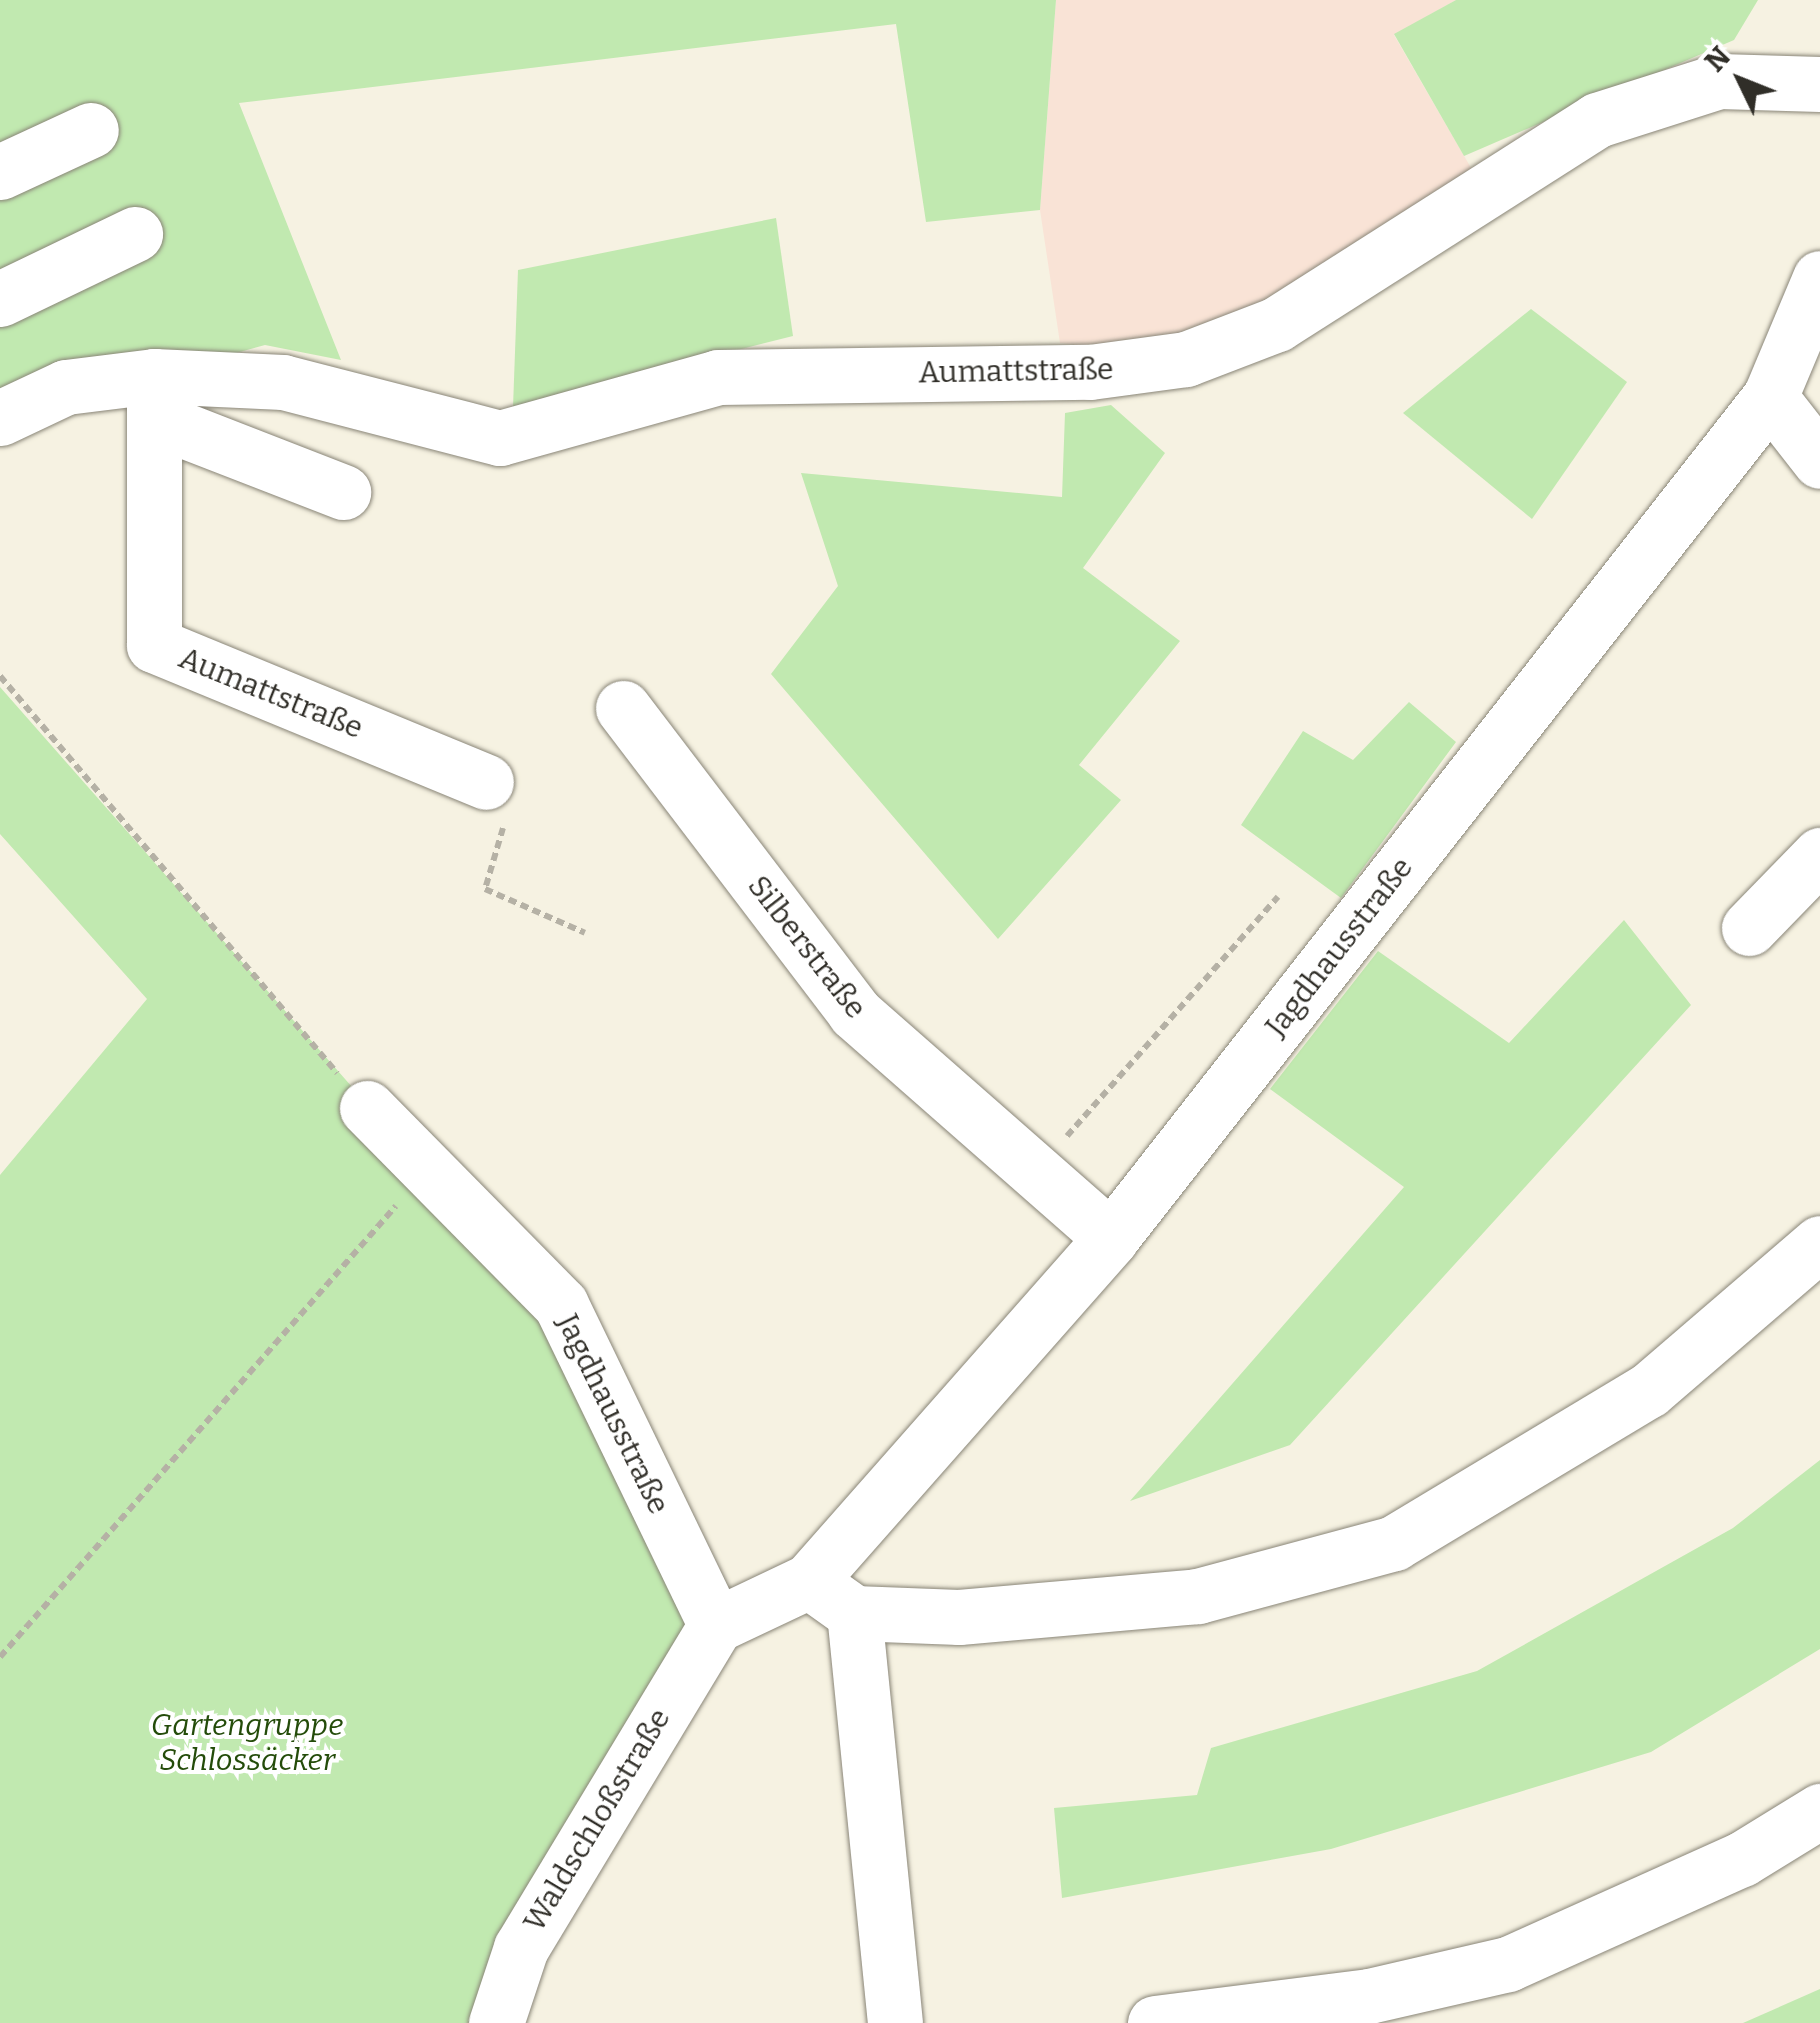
<!DOCTYPE html>
<html>
<head>
<meta charset="utf-8">
<style>
	body { margin:0 }
	#map { position:relative; width:1820px; height:2023px; overflow:hidden; background:#f6f2e2; font-family:Bitter,serif }
	div>[style] { position:absolute }
	.industrial>* { inset:0; background:#f9e3d6 }
	.green>* { inset:0; background:#c1e9b0 }
	.path>* { height:6px; margin-top:-3px; transform-origin:0; background:repeating-linear-gradient(90deg,#b5b1a5 0 8px,transparent 0 13px) }
	.roads { filter:drop-shadow(0 0 2px #898577) drop-shadow(0 0 2px #898577) }
	.minor>* { height:55px; margin:-27.5px; padding:0 27.5px; transform-origin:27.5px; border-radius:27.5px; background:#fff }
	span { translate:-50% -50%; white-space:nowrap; text-align:center; line-height:1.15; -webkit-text-stroke:8px #fff; paint-order:stroke }
	.street-label { font-size:30px; color:#302e28 }
	.park-label { font-size:30px; color:#244c0a; font-style:italic }
	.north { position:absolute; left:1690px; top:30px; width:100px; height:100px; -webkit-text-stroke:8px #fff; paint-order:stroke; rotate:313deg; font-size:28px; font-weight:700; line-height:40px; text-align:center; color:#302e28 }
	.north::after { content:''; display:block; margin:auto; width:35px; height:45px; background:#302e28; clip-path:polygon(50% 0,100% 100%,50% 72%,0 100%) }
</style>
</head>
<body>
<div id="map">
	<div class="industrial">
		<div style="clip-path:polygon(1056px 0,1456px 0,1394px 35px,1485px 192px,1186px 359px,1060px 343px,1040px 210px)"></div>
	</div>
	<div class="green">
		<div style="clip-path:polygon(0 0,1056px 0,1040px 210px,926px 222px,896px 24px,239px 103px,341px 360px,265px 345px,0 418px)"></div>
		<div style="clip-path:polygon(1456px 0,1758px 0,1734px 40px,1464px 156px,1394px 34px)"></div>
		<div style="clip-path:polygon(776px 218px,793px 336px,513px 407px,518px 270px)"></div>
		<div style="clip-path:polygon(1531px 309px,1627px 382px,1532px 519px,1403px 413px)"></div>
		<div style="clip-path:polygon(1111px 405px,1165px 453px,1083px 568px,1180px 641px,1079px 765px,1121px 800px,998px 939px,771px 674px,838px 586px,801px 473px,1062px 497px,1065px 413px)"></div>
		<div style="clip-path:polygon(0 687px,544px 1305px,692px 1627px,474px 2023px,0 2023px,0 1175px,147px 999px,0 834px)"></div>
		<div style="clip-path:polygon(1409px 702px,1456px 742px,1341px 898px,1241px 825px,1303px 731px,1353px 760px)"></div>
		<div style="clip-path:polygon(1624px 920px,1691px 1005px,1290px 1445px,1130px 1501px,1404px 1187px,1270px 1089px,1378px 951px,1509px 1043px)"></div>
		<div style="clip-path:polygon(1820px 1460px,1820px 1649px,1651px 1752px,1331px 1849px,1062px 1898px,1054px 1808px,1197px 1795px,1211px 1748px,1477px 1671px,1733px 1528px)"></div>
		<div style="clip-path:polygon(1820px 1989px,1820px 2023px,1743px 2023px)"></div>
	</div>
	<div class="path">
		<div style="left:0;top:676px;width:521px;rotate:49.67deg"></div>
		<div style="left:503px;top:828px;width:64px;rotate:106.4deg"></div>
		<div style="left:485px;top:889px;width:109px;rotate:23.7deg"></div>
		<div style="left:1067px;top:1136px;width:319px;rotate:-48.6deg"></div>
		<div style="left:0;top:1657px;width:600px;rotate:-48.72deg"></div>
	</div>
	<div class="roads">
		<div class="minor">
			<div style="left:0;top:172px;width:100px;rotate:-24.8deg"></div>
			<div style="left:0;top:299px;width:150px;rotate:-25.7deg"></div>
			<div style="left:154px;top:376px;width:269px;rotate:90deg"></div>
			<div style="left:154px;top:645px;width:359px;rotate:22.4deg"></div>
			<div style="left:1770px;top:397px;width:81px;rotate:52deg"></div>
			<div style="left:0;top:418px;width:73px;rotate:-25.2deg"></div>
			<div style="left:66px;top:387px;width:89px;rotate:-7.1deg"></div>
			<div style="left:154px;top:376px;width:129px;rotate:2.7deg"></div>
			<div style="left:283px;top:382px;width:224px;rotate:14.5deg"></div>
			<div style="left:500px;top:438px;width:226px;rotate:-15.6deg"></div>
			<div style="left:718px;top:377px;width:372px;rotate:-0.8deg"></div>
			<div style="left:1090px;top:372px;width:97px;rotate:-7.7deg"></div>
			<div style="left:1186px;top:359px;width:97px;rotate:-21deg"></div>
			<div style="left:1277px;top:324px;width:379px;rotate:-32.5deg"></div>
			<div style="left:1597px;top:120px;width:128px;rotate:-17.7deg"></div>
			<div style="left:1719px;top:81px;width:101px;rotate:1.7deg"></div>
			<div style="left:155px;top:419px;width:202px;rotate:21.2deg"></div>
			<div style="left:623px;top:708px;width:383px;rotate:52.7deg"></div>
			<div style="left:855px;top:1013px;width:341px;rotate:41.3deg"></div>
			<div style="left:1749px;top:928px;width:102px;rotate:-45.8deg"></div>
			<div style="left:367px;top:1108px;width:276px;rotate:45.4deg"></div>
			<div style="left:561px;top:1305px;width:356px;rotate:64.2deg"></div>
			<div style="left:716px;top:1625px;width:103px;rotate:-25.3deg"></div>
			<div style="left:854px;top:1613px;width:105px;rotate:2.2deg"></div>
			<div style="left:959px;top:1617px;width:240px;rotate:-5deg"></div>
			<div style="left:1198px;top:1596px;width:203px;rotate:-15.1deg"></div>
			<div style="left:1394px;top:1543px;width:297px;rotate:-31deg"></div>
			<div style="left:1649px;top:1390px;width:225px;rotate:-40.7deg"></div>
			<div style="left:496px;top:2023px;width:79px;rotate:-71.6deg"></div>
			<div style="left:521px;top:1948px;width:377px;rotate:-58.9deg"></div>
			<div style="left:895px;top:2023px;width:412px;rotate:-95.7deg"></div>
			<div style="left:854px;top:1613px;width:55px;rotate:-144.6deg"></div>
			<div style="left:809px;top:1581px;width:457px;rotate:-48.6deg"></div>
			<div style="left:1111px;top:1238px;width:1068px;rotate:-51.92deg"></div>
			<div style="left:1770px;top:397px;width:129px;rotate:-67.2deg"></div>
			<div style="left:1155px;top:2023px;width:216px;rotate:-7.2deg"></div>
			<div style="left:1369px;top:1996px;width:143px;rotate:-13deg"></div>
			<div style="left:1508px;top:1964px;width:256px;rotate:-24.2deg"></div>
			<div style="left:1742px;top:1859px;width:92px;rotate:-31.6deg"></div>
		</div>
	</div>
	<div class="street-label">
		<span style="left:1016px;top:371px;rotate:-1deg">Aumattstraße</span>
		<span style="left:271px;top:693px;rotate:22deg">Aumattstraße</span>
		<span style="left:807px;top:947px;rotate:52deg">Silberstraße</span>
		<span style="left:1339px;top:947px;rotate:-52deg">Jagdhausstraße</span>
		<span style="left:613px;top:1414px;rotate:64deg">Jagdhausstraße</span>
		<span style="left:597px;top:1820px;rotate:-59deg">Waldschloßstraße</span>
	</div>
	<div class="park-label">
		<span style="left:247px;top:1742px">Gartengruppe<br>Schlossäcker</span>
	</div>
	<div class="north">N</div>
</div>
</body>
</html>
